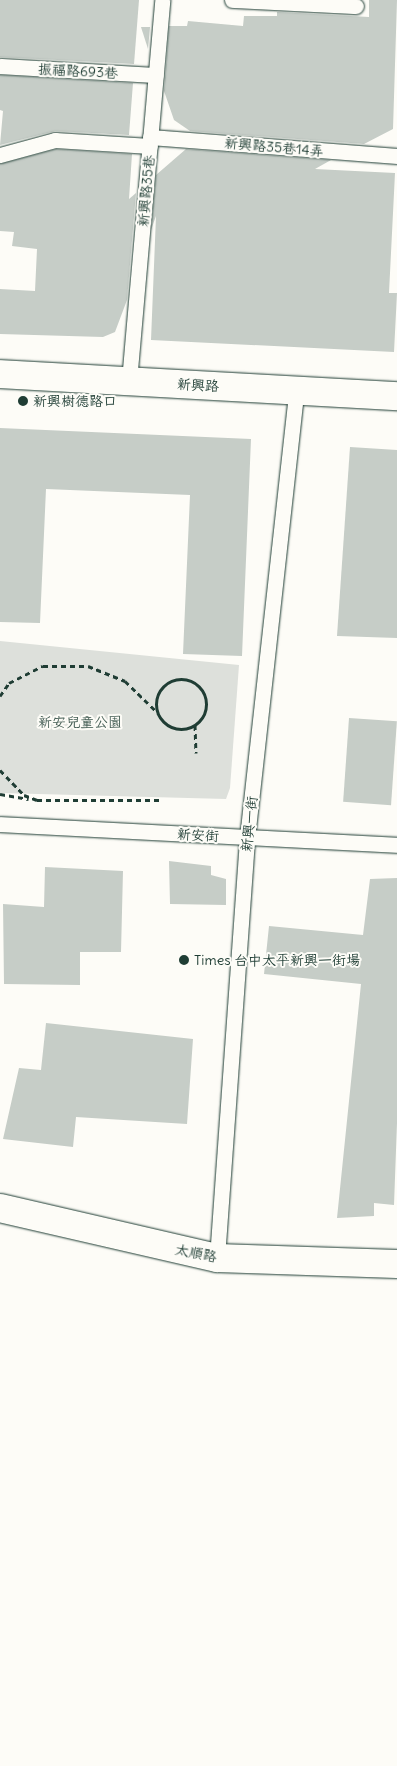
<!DOCTYPE html>
<html>
<head>
<meta charset="utf-8">
<style>
	body { margin:0 }
	#map { position:relative; width:397px; height:1766px; overflow:hidden; background:#fdfcf7; font-family:Delius,"LXGW WenKai TC",sans-serif }
	div>[style] { position:absolute }
	.green>* { inset:0; background:#dde0db }
	.building>* { inset:0; background:#c6cdc7; transform-origin:0 0 }
	.path>* { height:3px; margin-top:-1.5px; transform-origin:0; background:repeating-linear-gradient(90deg,#1f3d34 0 5px,transparent 0 9px) }
	.path>.ring { margin:-1.5px; padding:0; box-sizing:content-box; background:none; border:3px solid #1f3d34; border-radius:50% }
	.roads { filter:drop-shadow(0 0 1px #1f3d34) drop-shadow(0 0 1px #1f3d34) }
	.lane>* { height:15px; margin:-7.5px; padding:0 7.5px; transform-origin:7.5px; border-radius:7.5px; background:#fdfcf7 }
	.street>* { height:28px; margin:-14px; padding:0 14px; transform-origin:14px; border-radius:14px; background:#fdfcf7 }
	.dots>* { width:14px; height:14px; translate:-50% -50%; box-sizing:border-box; border:2px solid #fdfcf7; border-radius:50% }
	span { translate:-50% -50%; white-space:nowrap; text-align:center; line-height:1.15; -webkit-text-stroke:4px #fdfcf7; paint-order:stroke }
	.street-label { font-size:14px; color:#1f3d34 }
	.poi-label { font-size:14px; color:#1f3d34 }
	.left { translate:0 -50%; text-align:left }
	.park-label { font-size:14px; color:#455e55 }
</style>
</head>
<body>
<div id="map">
	<div class="green">
		<div style="clip-path:polygon(0 641px,239px 665px,230px 788px,226px 799px,0 793px)"></div>
	</div>
	<div class="building">
		<div style="clip-path:polygon(0 0,139px 0,134px 64px,0 57px)"></div>
		<div style="clip-path:polygon(369px 0,397px 0,393px 129px,364px 144px,190px 131px,174px 120px,164px 91px,169px 26px,187px 26px,188px 21px,243px 26px,244px 16px,277px 16px,277px 12px,369px 17px)"></div>
		<div style="clip-path:polygon(141px 27px,150px 27px,148px 49px)"></div>
		<div style="clip-path:polygon(0 75px,133px 83px,129px 135px,55px 131px,0 145px,3px 111px,0 110px)"></div>
		<div style="clip-path:polygon(56px 149px,132px 154px,129px 199px,136px 193px,127px 300px,115px 332px,103px 337px,0 334px,0 289px,35px 291px,37px 249px,12px 246px,14px 232px,0 231px,0 164px)"></div>
		<div style="clip-path:polygon(186px 149px,331px 160px,315px 169px,395px 173px,389px 293px,397px 293px,394px 352px,151px 340px,156px 216px,151px 230px,156px 175px)"></div>
		<div style="clip-path:polygon(0 428px,251px 439px,242px 656px,183px 654px,190px 495px,46px 489px,40px 623px,0 622px)"></div>
		<div style="clip-path:polygon(350px 447px,397px 450px,397px 638px,337px 636px)"></div>
		<div style="left:349px;top:718px;width:48px;height:84px;rotate:4deg"></div>
		<div style="clip-path:polygon(169px 861px,211px 866px,211px 875px,226px 879px,226px 905px,170px 904px)"></div>
		<div style="clip-path:polygon(45px 867px,123px 871px,121px 952px,80px 952px,80px 985px,4px 984px,3px 904px,44px 907px)"></div>
		<div style="clip-path:polygon(397px 878px,397px 1123px,394px 1205px,374px 1203px,374px 1216px,337px 1218px,361px 984px,264px 974px,269px 926px,363px 935px,370px 879px)"></div>
		<div style="clip-path:polygon(46px 1023px,193px 1039px,187px 1124px,76px 1117px,73px 1147px,3px 1139px,19px 1068px,41px 1070px)"></div>
	</div>
	<div class="path">
		<div class="ring" style="left:156px;top:679px;width:47px;height:47px"></div>
		<div style="left:0;top:696px;width:16px;rotate:-55deg"></div>
		<div style="left:9px;top:683px;width:38px;rotate:-27deg"></div>
		<div style="left:43px;top:666px;width:45px"></div>
		<div style="left:88px;top:666px;width:40px;rotate:22deg"></div>
		<div style="left:125px;top:681px;width:46px;rotate:44.1deg"></div>
		<div style="left:195px;top:725px;width:28px;rotate:88deg"></div>
		<div style="left:0;top:770px;width:35px;rotate:46deg"></div>
		<div style="left:24px;top:795px;width:14px;rotate:21deg"></div>
		<div style="left:37px;top:800px;width:126px"></div>
		<div style="left:0;top:794px;width:29px;rotate:10deg"></div>
	</div>
	<div class="roads">
		<div class="lane">
			<div style="left:232px;top:0;width:124px;rotate:2.8deg"></div>
			<div style="left:0;top:66px;width:156px;rotate:3.3deg"></div>
			<div style="left:150px;top:137px;width:248px;rotate:4.4deg"></div>
			<div style="left:0;top:155px;width:57px;rotate:-15.3deg"></div>
			<div style="left:55px;top:140px;width:95px;rotate:3.6deg"></div>
			<div style="left:129px;top:381px;width:382px;rotate:-85deg"></div>
			<div style="left:0;top:824px;width:398px;rotate:3deg"></div>
			<div style="left:217px;top:1258px;width:421px;rotate:-85.9deg"></div>
			<div style="left:247px;top:838px;width:450px;rotate:-83.7deg"></div>
		</div>
		<div class="street">
			<div style="left:0;top:374px;width:398px;rotate:3.2deg"></div>
			<div style="left:0;top:1208px;width:223px;rotate:13deg"></div>
			<div style="left:217px;top:1258px;width:180px;rotate:1.9deg"></div>
		</div>
	</div>
	<div class="dots">
		<div style="left:23px;top:401px;background:#1f3d34"></div>
		<div style="left:184px;top:960px;background:#1f3d34"></div>
	</div>
	<div class="street-label">
		<span style="left:78px;top:71px;rotate:3deg">振福路693巷</span>
		<span style="left:274px;top:147px;rotate:5deg">新興路35巷14弄</span>
		<span style="left:146px;top:191px;rotate:-85deg">新興路35巷</span>
		<span style="left:198px;top:385px;rotate:3deg">新興路</span>
		<span style="left:249px;top:824px;rotate:-84deg">新興一街</span>
		<span style="left:198px;top:835px;rotate:3deg">新安街</span>
		<span style="left:196px;top:1253px;rotate:11deg">太順路</span>
	</div>
	<div class="poi-label">
		<span class="left" style="left:33px;top:401px">新興樹德路口</span>
		<span class="left" style="left:194px;top:960px">Times 台中太平新興一街場</span>
	</div>
	<div class="park-label">
		<span style="left:80px;top:722px">新安兒童公園</span>
	</div>
</div>
</body>
</html>
